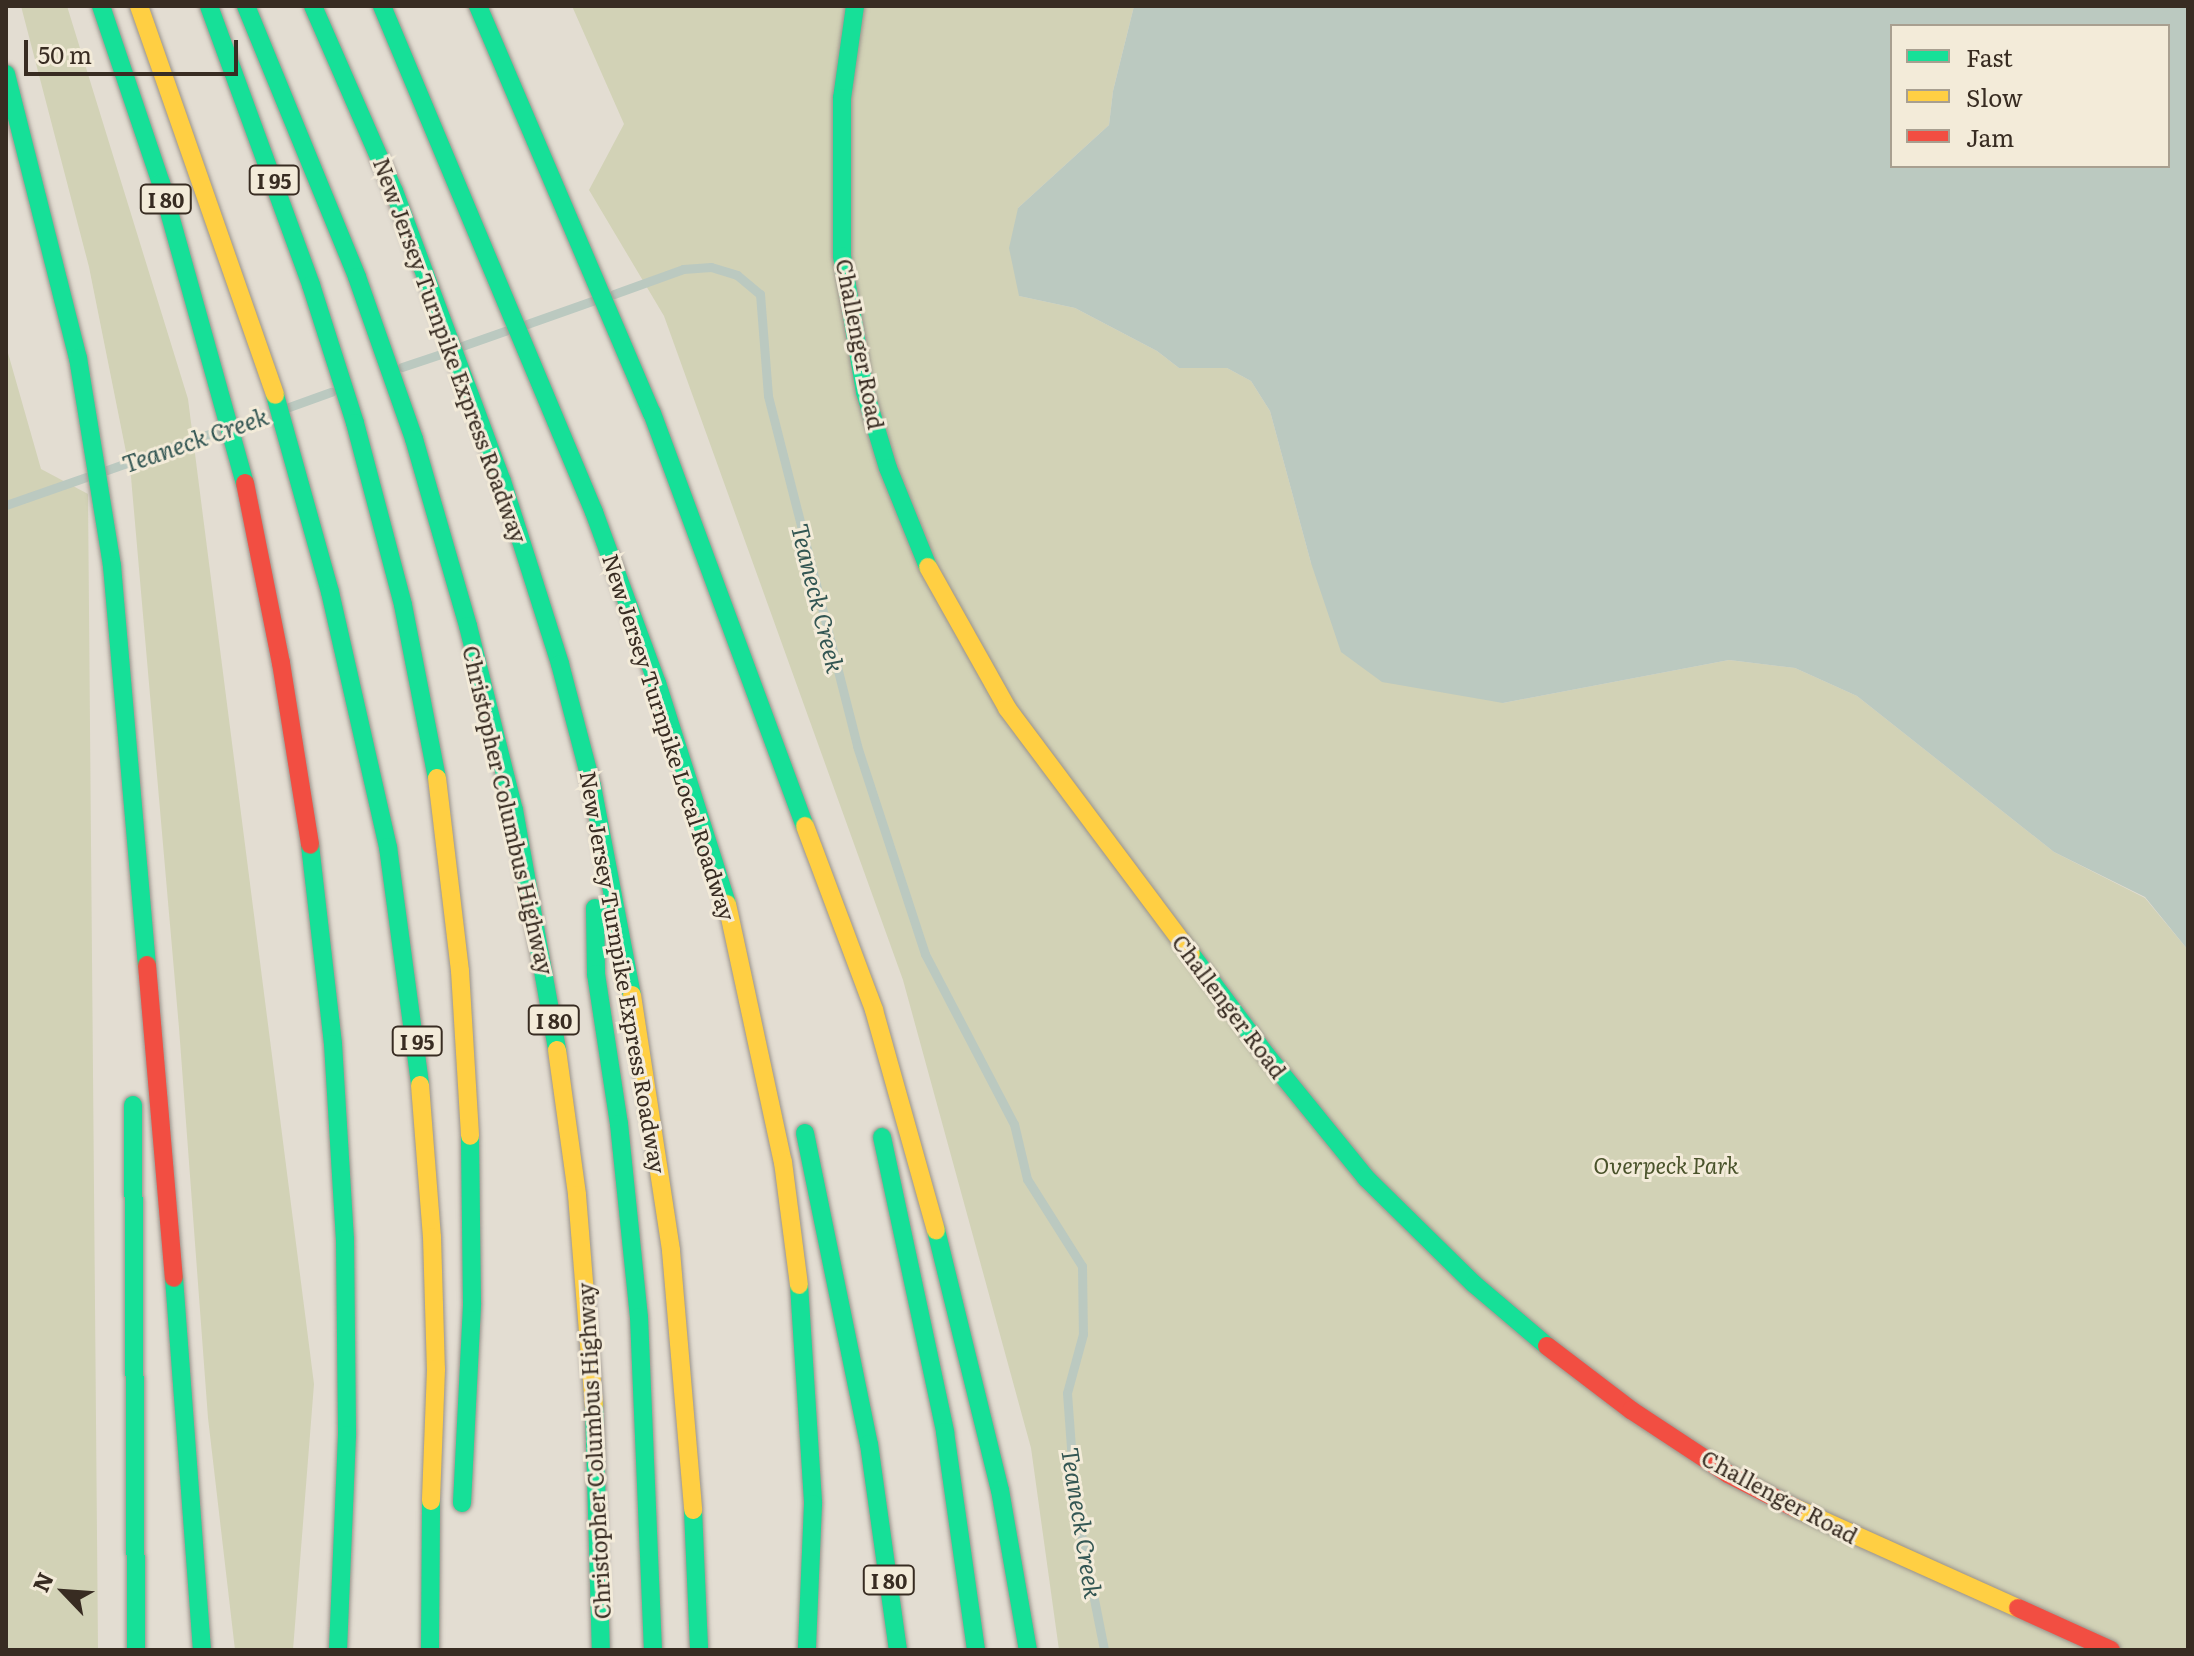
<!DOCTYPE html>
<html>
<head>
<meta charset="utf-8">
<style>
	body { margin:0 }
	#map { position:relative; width:2194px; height:1656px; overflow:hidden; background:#e3ddd2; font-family:Literata,serif }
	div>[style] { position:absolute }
	.green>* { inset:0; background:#d2d2b6 }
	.water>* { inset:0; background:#bbc9c0 }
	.stream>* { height:9px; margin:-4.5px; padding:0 4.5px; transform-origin:4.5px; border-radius:4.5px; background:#bbc9c0 }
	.roads { filter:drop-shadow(0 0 2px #99928a) drop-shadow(0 0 2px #99928a) }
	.fast>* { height:18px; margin:-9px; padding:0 9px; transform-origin:9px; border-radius:9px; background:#16e098 }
	.slow>* { height:18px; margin:-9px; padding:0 9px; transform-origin:9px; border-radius:9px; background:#ffcf43 }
	.jam>* { height:18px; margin:-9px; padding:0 9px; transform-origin:9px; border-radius:9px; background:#f24e42 }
	span { translate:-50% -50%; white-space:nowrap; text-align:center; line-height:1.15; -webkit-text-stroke:6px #f3ebd9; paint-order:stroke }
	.shield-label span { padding:2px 6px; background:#f3ebd9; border:2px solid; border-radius:6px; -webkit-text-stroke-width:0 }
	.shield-label { font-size:20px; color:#382c22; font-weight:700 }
	.street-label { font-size:22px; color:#382c22 }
	.park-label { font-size:22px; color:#4a532b; font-style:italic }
	.water-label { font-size:24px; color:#335653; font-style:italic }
	.frame { position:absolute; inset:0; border:8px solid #382c22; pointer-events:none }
	.legend { position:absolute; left:1890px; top:24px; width:280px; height:144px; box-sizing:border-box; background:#f3ebd9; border:2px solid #a89f90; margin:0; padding:10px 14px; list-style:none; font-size:24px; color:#382c22 }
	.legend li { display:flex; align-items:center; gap:16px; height:40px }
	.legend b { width:40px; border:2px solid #a89f90 }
	.north { position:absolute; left:24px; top:1552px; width:80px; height:80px; -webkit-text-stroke:6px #f3ebd9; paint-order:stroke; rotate:295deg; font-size:22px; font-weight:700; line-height:32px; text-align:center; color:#382c22 }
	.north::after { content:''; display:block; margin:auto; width:28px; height:36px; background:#382c22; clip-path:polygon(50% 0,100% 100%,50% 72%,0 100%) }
	.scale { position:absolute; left:24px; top:40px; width:214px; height:36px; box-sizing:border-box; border:4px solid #382c22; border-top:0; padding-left:10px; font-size:24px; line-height:28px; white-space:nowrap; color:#382c22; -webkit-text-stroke:6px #f3ebd9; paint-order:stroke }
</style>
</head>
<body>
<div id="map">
	<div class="green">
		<div style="clip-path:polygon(21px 6px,67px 6px,188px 399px,314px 1384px,293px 1650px,235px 1650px,208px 1418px,179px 1028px,131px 477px,89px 267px)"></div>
		<div style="clip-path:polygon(572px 6px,1134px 6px,1113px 91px,1109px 125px,1018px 208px,1019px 296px,1075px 308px,1157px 351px,1179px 368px,1227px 368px,1251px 381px,1270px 411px,1311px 563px,1503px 703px,1729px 660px,1795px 668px,1857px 696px,2054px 852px,2145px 898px,2188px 950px,2188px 1650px,1059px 1650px,1031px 1448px,903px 980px,664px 316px,589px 190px,624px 124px)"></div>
		<div style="clip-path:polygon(6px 346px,41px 469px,88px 494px,98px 1650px,6px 1650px)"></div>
	</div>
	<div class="water">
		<div style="clip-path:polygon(evenodd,1134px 6px,2188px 6px,2188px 950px,2145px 897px,2054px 852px,1857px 696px,1795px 668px,1729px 660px,1503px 703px,1382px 682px,1341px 652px,1311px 563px,1270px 411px,1251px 381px,1227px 368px,1179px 368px,1157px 351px,1075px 308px,1019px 296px,1009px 248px,1018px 208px,1109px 125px,1113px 91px,1134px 6px,1892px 26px,2168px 26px,2168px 166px,1892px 166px,1892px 26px)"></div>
	</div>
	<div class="stream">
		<div style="left:614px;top:294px;width:73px;rotate:-19.9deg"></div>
		<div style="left:683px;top:269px;width:28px;rotate:-4deg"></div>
		<div style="left:711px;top:267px;width:27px;rotate:17deg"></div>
		<div style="left:737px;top:275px;width:30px;rotate:40deg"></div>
		<div style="left:760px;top:294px;width:102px;rotate:85.5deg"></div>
		<div style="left:768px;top:396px;width:361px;rotate:75.7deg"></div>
		<div style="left:857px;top:746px;width:219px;rotate:71.9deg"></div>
		<div style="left:925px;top:954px;width:192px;rotate:62.4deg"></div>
		<div style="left:1014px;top:1124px;width:57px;rotate:76.7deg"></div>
		<div style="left:1027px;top:1179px;width:103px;rotate:57.7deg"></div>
		<div style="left:1082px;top:1266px;width:68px;rotate:89.2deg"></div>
		<div style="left:1083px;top:1334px;width:61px;rotate:105.2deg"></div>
		<div style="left:1067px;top:1393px;width:110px;rotate:85.8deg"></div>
		<div style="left:1075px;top:1503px;width:150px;rotate:78.8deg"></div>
		<div style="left:527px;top:324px;width:69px;rotate:-19.5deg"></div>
		<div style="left:462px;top:346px;width:46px;rotate:-19.2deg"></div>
		<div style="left:402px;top:367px;width:41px;rotate:-18.4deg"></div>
		<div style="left:289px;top:407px;width:45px;rotate:-19.7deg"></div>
		<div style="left:107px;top:470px;width:118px;rotate:-19.4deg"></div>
		<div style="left:6px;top:505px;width:85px;rotate:-19.3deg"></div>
	</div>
	<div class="roads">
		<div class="fast">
			<div style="left:101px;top:6px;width:187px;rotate:71.3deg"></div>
			<div style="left:161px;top:183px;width:312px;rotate:74.4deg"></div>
			<div style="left:209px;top:6px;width:297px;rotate:69.9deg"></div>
			<div style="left:311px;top:285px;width:145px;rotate:72.3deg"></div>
			<div style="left:355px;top:423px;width:188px;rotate:75.2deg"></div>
			<div style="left:403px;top:605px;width:176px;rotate:78.9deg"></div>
			<div style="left:246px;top:6px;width:293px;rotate:67.7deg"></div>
			<div style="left:357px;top:277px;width:172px;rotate:70.6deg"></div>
			<div style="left:414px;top:439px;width:195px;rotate:73.9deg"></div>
			<div style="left:468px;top:626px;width:190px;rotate:76deg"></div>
			<div style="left:514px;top:810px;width:244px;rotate:79.8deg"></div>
			<div style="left:313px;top:6px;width:202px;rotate:66.4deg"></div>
			<div style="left:394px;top:191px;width:309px;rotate:69.6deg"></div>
			<div style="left:502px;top:481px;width:192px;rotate:72.4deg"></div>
			<div style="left:560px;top:664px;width:126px;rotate:75.3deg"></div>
			<div style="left:592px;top:786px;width:213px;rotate:79.2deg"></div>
			<div style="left:382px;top:6px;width:549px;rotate:67.27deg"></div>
			<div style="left:594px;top:512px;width:182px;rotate:69.8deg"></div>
			<div style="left:657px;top:683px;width:232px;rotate:72.4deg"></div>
			<div style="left:478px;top:6px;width:443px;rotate:66.9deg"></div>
			<div style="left:652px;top:413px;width:440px;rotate:69.7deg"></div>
			<div style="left:855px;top:6px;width:93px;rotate:98deg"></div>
			<div style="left:842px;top:98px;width:158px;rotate:90deg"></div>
			<div style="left:842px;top:256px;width:138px;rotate:80.4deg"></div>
			<div style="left:865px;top:392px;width:79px;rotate:73.2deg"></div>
			<div style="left:888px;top:468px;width:107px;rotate:68deg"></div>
			<div style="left:6px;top:74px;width:293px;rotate:75.8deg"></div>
			<div style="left:78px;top:358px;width:211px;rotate:80.7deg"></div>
			<div style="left:112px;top:566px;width:401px;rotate:85deg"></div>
			<div style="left:275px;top:395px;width:205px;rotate:74.4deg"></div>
			<div style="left:330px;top:592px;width:262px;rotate:77.2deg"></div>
			<div style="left:388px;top:847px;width:240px;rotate:82.3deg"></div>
			<div style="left:310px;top:845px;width:200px;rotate:83.4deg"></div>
			<div style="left:333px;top:1044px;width:195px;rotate:86.5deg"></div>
			<div style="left:345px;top:1239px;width:196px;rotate:89.4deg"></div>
			<div style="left:347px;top:1435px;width:215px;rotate:92.4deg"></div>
			<div style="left:595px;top:908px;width:66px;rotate:89.1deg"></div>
			<div style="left:596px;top:974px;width:152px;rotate:81.3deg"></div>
			<div style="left:619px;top:1124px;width:194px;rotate:84.1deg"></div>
			<div style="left:639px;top:1317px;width:333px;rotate:87.6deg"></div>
			<div style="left:1191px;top:954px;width:127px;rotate:53.3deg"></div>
			<div style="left:1267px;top:1056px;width:157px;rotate:50.9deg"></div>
			<div style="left:1366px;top:1178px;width:151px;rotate:44.5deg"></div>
			<div style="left:1474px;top:1284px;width:96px;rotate:40.3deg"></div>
			<div style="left:133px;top:1105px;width:545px;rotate:89.68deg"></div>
			<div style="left:805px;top:1133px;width:318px;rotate:78.4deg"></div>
			<div style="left:869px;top:1444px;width:208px;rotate:82deg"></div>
			<div style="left:882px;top:1137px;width:302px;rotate:77.9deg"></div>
			<div style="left:945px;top:1432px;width:220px;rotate:81.9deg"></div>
			<div style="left:936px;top:1230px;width:268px;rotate:76.2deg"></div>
			<div style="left:1000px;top:1490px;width:162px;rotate:80.1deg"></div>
			<div style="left:174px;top:1278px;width:373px;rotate:85.7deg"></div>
			<div style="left:799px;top:1285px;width:219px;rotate:86.3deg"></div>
			<div style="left:813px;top:1504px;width:146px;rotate:92.4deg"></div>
			<div style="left:594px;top:1405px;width:245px;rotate:88.4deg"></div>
			<div style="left:462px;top:1503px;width:200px;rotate:-87.1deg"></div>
			<div style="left:472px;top:1303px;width:167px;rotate:-90.7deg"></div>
			<div style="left:693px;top:1510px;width:140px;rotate:87.5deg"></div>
			<div style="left:430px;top:1650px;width:149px;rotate:-89.6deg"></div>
		</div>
		<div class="slow">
			<div style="left:139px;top:6px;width:412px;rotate:70.7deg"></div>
			<div style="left:928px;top:567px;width:162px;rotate:60.7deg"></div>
			<div style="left:1007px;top:708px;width:307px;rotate:53.2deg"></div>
			<div style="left:437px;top:778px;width:194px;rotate:83.2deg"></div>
			<div style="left:460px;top:971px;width:165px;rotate:86.5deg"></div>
			<div style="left:805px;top:826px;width:197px;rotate:69.4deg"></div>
			<div style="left:874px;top:1010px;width:229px;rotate:74.3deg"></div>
			<div style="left:727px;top:904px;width:264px;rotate:77.8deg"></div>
			<div style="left:783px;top:1162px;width:124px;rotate:82.6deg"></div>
			<div style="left:632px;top:995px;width:259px;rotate:81.3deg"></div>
			<div style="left:671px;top:1251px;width:260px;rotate:85.1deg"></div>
			<div style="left:557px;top:1050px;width:146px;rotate:82.1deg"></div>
			<div style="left:577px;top:1195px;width:211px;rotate:85.4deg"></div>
			<div style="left:420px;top:1085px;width:152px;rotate:85.5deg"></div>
			<div style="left:432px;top:1237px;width:132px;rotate:88.3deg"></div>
			<div style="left:436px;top:1369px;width:132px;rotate:92.2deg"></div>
			<div style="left:1795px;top:1508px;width:244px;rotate:24.2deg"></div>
		</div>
		<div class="jam">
			<div style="left:245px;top:483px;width:184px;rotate:78.7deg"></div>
			<div style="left:281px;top:663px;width:184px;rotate:80.9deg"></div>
			<div style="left:147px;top:965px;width:314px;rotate:85.1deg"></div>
			<div style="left:1547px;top:1346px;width:106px;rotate:37.3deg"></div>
			<div style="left:1631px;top:1410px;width:116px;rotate:33.4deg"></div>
			<div style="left:1728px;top:1474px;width:75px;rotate:26.9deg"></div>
			<div style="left:2018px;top:1608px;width:102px;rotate:24.3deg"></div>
		</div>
	</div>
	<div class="shield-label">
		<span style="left:274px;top:180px">I 95</span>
		<span style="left:166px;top:199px">I 80</span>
		<span style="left:554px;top:1020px">I 80</span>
		<span style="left:417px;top:1041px">I 95</span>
		<span style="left:889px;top:1580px">I 80</span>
	</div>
	<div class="street-label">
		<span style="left:861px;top:344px;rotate:79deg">Challenger Road</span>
		<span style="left:451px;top:350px;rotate:70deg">New Jersey Turnpike Express Roadway</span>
		<span style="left:670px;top:737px;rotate:72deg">New Jersey Turnpike Local Roadway</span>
		<span style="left:509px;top:810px;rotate:77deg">Christopher Columbus Highway</span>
		<span style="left:624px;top:972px;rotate:80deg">New Jersey Turnpike Express Roadway</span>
		<span style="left:1230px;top:1006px;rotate:53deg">Challenger Road</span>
		<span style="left:593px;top:1451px;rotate:-93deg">Christopher Columbus Highway</span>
		<span style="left:1780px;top:1496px;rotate:28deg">Challenger Road</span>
	</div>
	<div class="park-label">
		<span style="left:1666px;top:1165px">Overpeck Park</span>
	</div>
	<div class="water-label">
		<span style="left:195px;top:439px;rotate:-19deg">Teaneck Creek</span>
		<span style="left:819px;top:598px;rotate:76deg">Teaneck Creek</span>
		<span style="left:1083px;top:1523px;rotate:81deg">Teaneck Creek</span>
	</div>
	<div class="frame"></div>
	<ul class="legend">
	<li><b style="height:10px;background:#16e098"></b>Fast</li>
	<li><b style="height:10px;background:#ffcf43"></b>Slow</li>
	<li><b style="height:10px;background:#f24e42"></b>Jam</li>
	</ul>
	<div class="north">N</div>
	<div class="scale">50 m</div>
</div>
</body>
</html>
